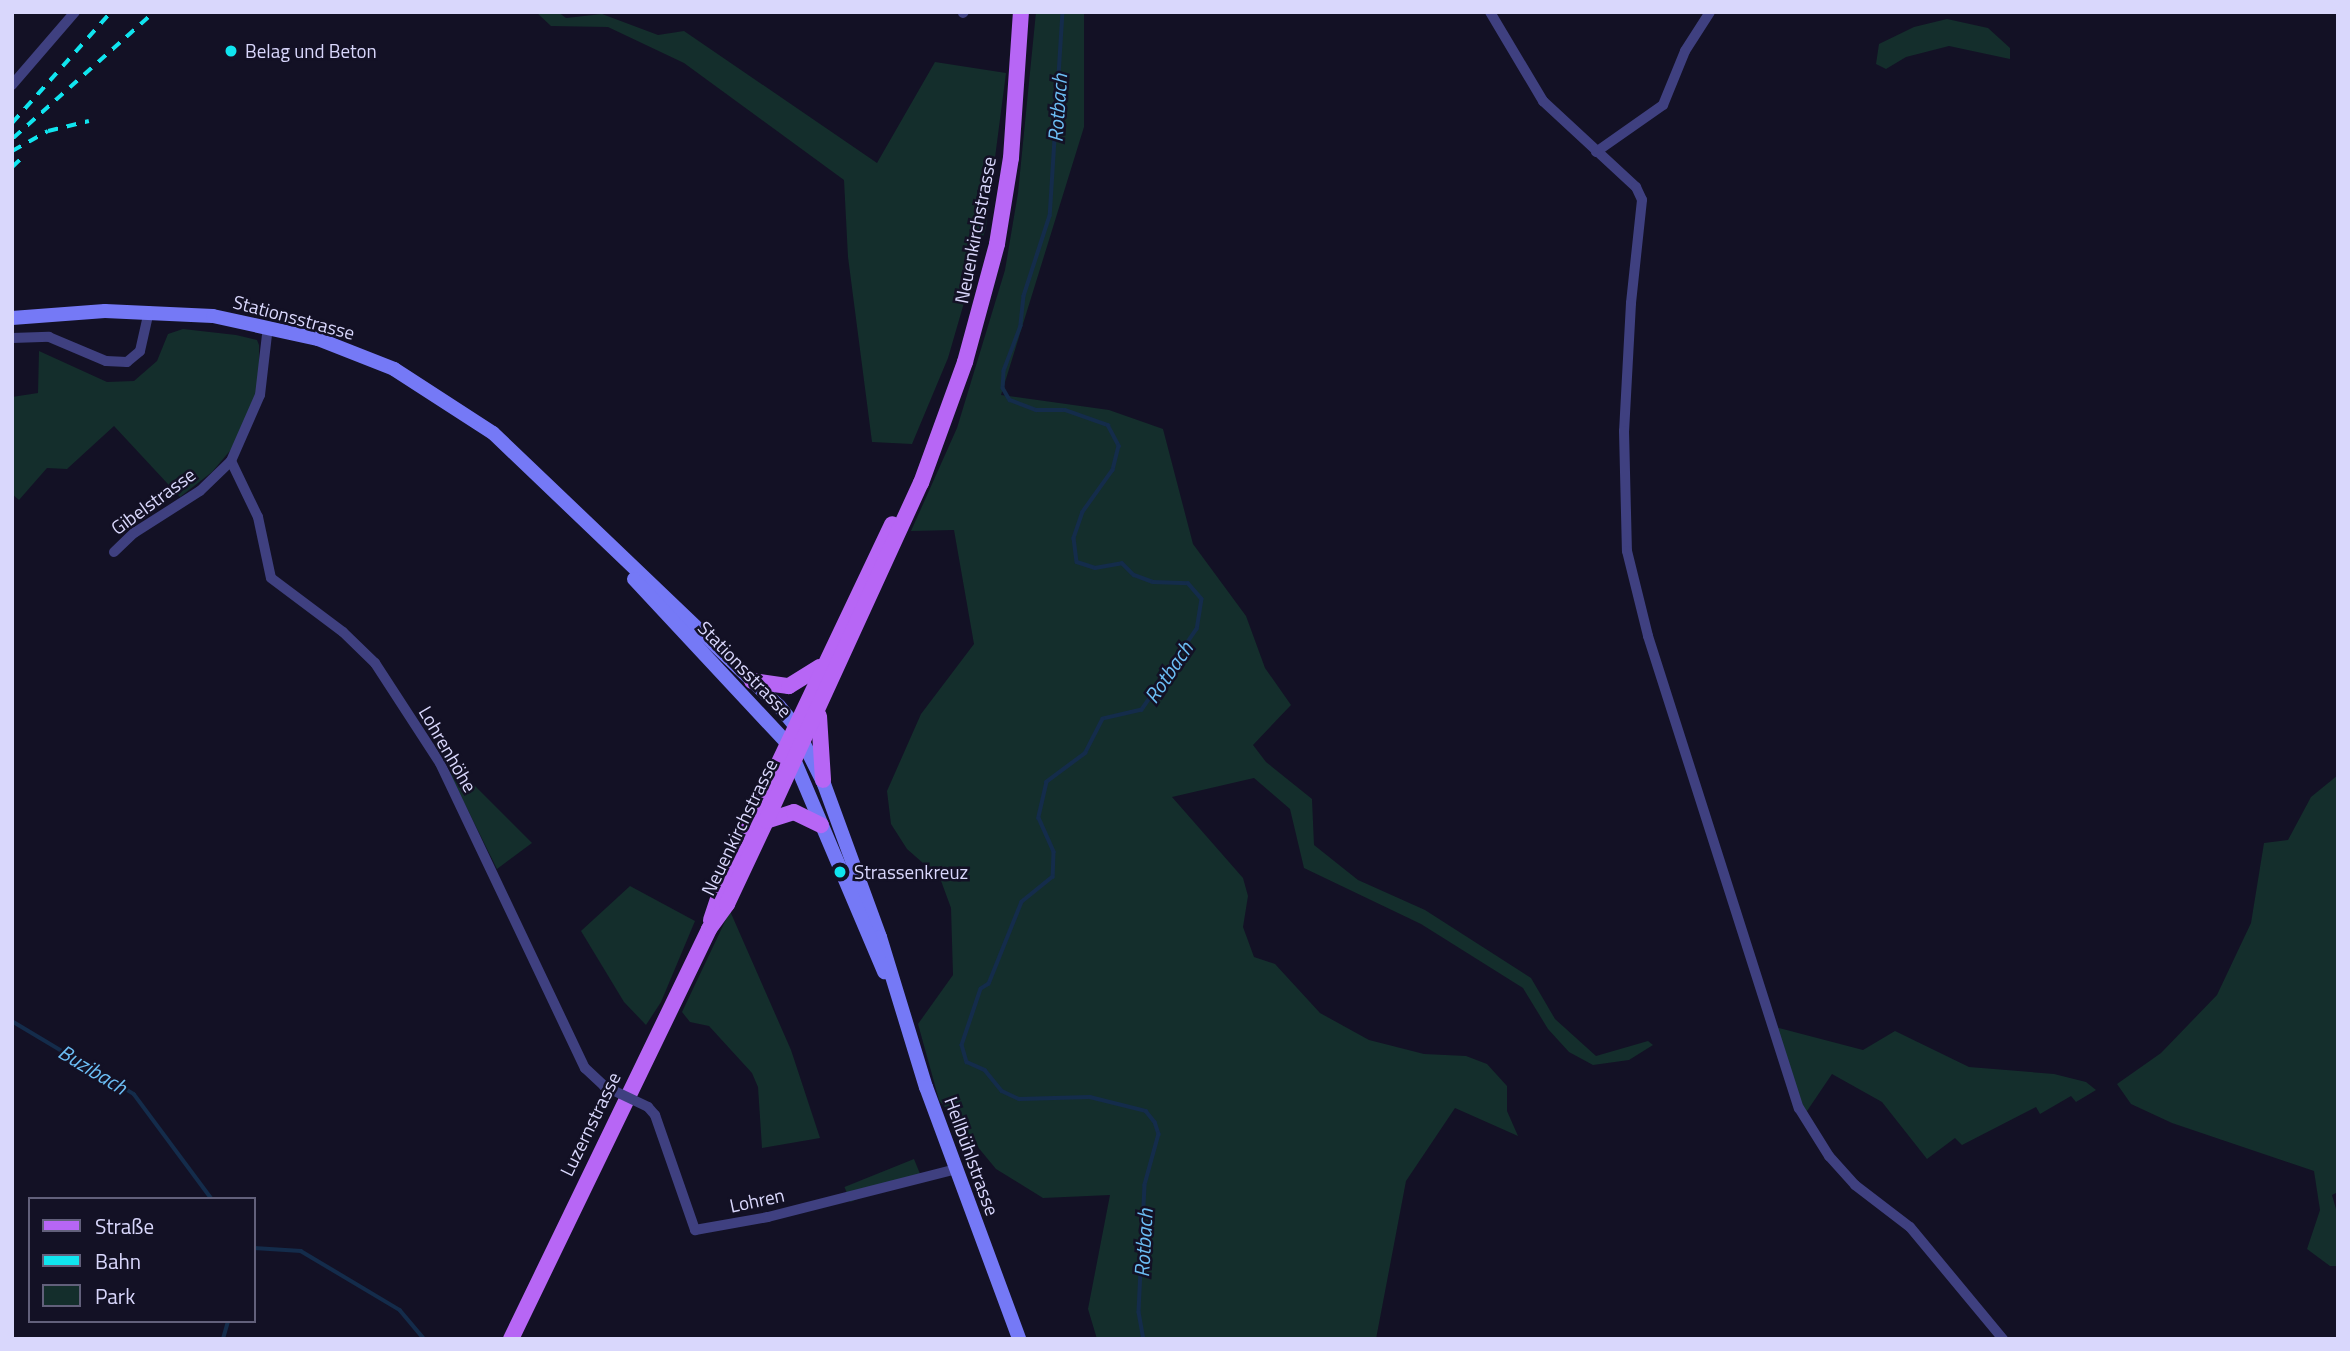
<!DOCTYPE html>
<html>
<head>
<meta charset="utf-8">
<style>
	body { margin:0 }
	#map { position:relative; width:2350px; height:1351px; overflow:hidden; background:#131125; font-family:"Titillium Web",sans-serif }
	div>[style] { position:absolute }
	.green>* { inset:0; background:#142e2c; transform-origin:0 0 }
	.stream>* { height:3.5px; margin:-1.75px; padding:0 1.75px; transform-origin:1.75px; border-radius:1.75px; background:#142c4b }
	.minor>* { height:10px; margin:-5px; padding:0 5px; transform-origin:5px; border-radius:5px; background:#3f4080 }
	.secondary>* { height:14px; margin:-7px; padding:0 7px; transform-origin:7px; border-radius:7px; background:#7579f6 }
	.primary>* { height:16px; margin:-8px; padding:0 8px; transform-origin:8px; border-radius:8px; background:#b766f5 }
	.rail>* { height:3.5px; margin-top:-1.75px; transform-origin:0; background:repeating-linear-gradient(90deg,#10e5ef 0 10px,transparent 0 19px) }
	.minor-bridge>* { height:10px; margin:-5px; padding:0 5px; transform-origin:5px; border-radius:5px; background:#3f4080 }
	.dots>* { width:19px; height:19px; translate:-50% -50%; box-sizing:border-box; border:4px solid #131125; border-radius:50% }
	span { translate:-50% -50%; white-space:nowrap; text-align:center; line-height:1.15; -webkit-text-stroke:5px #131125; paint-order:stroke }
	.poi-label { font-size:19px; color:#d9d7fc }
	.left { translate:0 -50%; text-align:left }
	.street-label { font-size:19px; color:#d9d7fc }
	.water-label { font-size:21px; color:#6cbef5; font-style:italic }
	.frame { position:absolute; inset:0; border:14px solid #d9d7fc; pointer-events:none }
	.legend { position:absolute; left:28px; top:1197px; width:228px; height:126px; box-sizing:border-box; background:#131125; border:2px solid #62607b; margin:0; padding:9px 12px; list-style:none; font-size:21px; color:#d9d7fc }
	.legend li { display:flex; align-items:center; gap:14px; height:35px }
	.legend b { width:35px; border:2px solid #62607b }
</style>
</head>
<body>
<div id="map">
	<div class="green">
		<div style="clip-path:polygon(536px 12px,558px 12px,566px 18px,602px 14px,658px 35px,684px 31px,877px 163px,935px 62px,1006px 73px,986px 227px,948px 358px,912px 444px,872px 442px,848px 257px,844px 180px,684px 63px,608px 27px,551px 26px)"></div>
		<div style="clip-path:polygon(1036px 12px,1084px 12px,1084px 127px,1001px 395px,1109px 410px,1163px 429px,1193px 544px,1246px 616px,1265px 668px,1291px 705px,1253px 745px,1266px 762px,1312px 799px,1314px 845px,1358px 880px,1425px 910px,1531px 978px,1555px 1019px,1596px 1056px,1648px 1041px,1653px 1045px,1629px 1060px,1593px 1065px,1569px 1052px,1548px 1029px,1523px 988px,1421px 924px,1304px 868px,1290px 809px,1254px 778px,1172px 797px,1243px 878px,1248px 896px,1243px 927px,1254px 957px,1275px 964px,1320px 1013px,1369px 1040px,1424px 1054px,1466px 1056px,1487px 1064px,1507px 1086px,1507px 1111px,1518px 1136px,1455px 1108px,1406px 1181px,1376px 1339px,1097px 1339px,1088px 1309px,1110px 1195px,1043px 1198px,996px 1169px,939px 1100px,918px 1024px,953px 975px,951px 908px,940px 878px,907px 849px,891px 824px,887px 791px,921px 714px,974px 644px,954px 530px,911px 531px,957px 428px,1005px 270px,1018px 193px)"></div>
		<div style="clip-path:polygon(1947px 19px,1988px 28px,2010px 48px,2010px 59px,1949px 46px,1906px 57px,1886px 69px,1876px 64px,1879px 44px,1914px 27px)"></div>
		<div style="clip-path:polygon(183px 329px,236px 335px,257px 340px,259px 345px,259px 389px,234px 446px,212px 472px,180px 497px,114px 426px,67px 469px,47px 468px,19px 500px,12px 494px,12px 397px,38px 393px,39px 351px,107px 382px,134px 381px,157px 361px,168px 334px)"></div>
		<div style="clip-path:polygon(457px 768px,532px 843px,497px 869px,449px 772px)"></div>
		<div style="clip-path:polygon(2338px 775px,2338px 1192px,2332px 1195px,2338px 1216px,2338px 1266px,2330px 1266px,2307px 1249px,2320px 1210px,2314px 1171px,2172px 1123px,2131px 1104px,2117px 1084px,2161px 1053px,2217px 995px,2251px 923px,2264px 843px,2288px 840px,2311px 797px)"></div>
		<div style="clip-path:polygon(630px 886px,695px 921px,661px 1002px,646px 1025px,624px 1002px,581px 931px)"></div>
		<div style="clip-path:polygon(730px 911px,791px 1050px,820px 1138px,762px 1148px,758px 1087px,752px 1073px,709px 1026px,690px 1022px,682px 1012px)"></div>
		<div style="clip-path:polygon(1775px 1027px,1863px 1050px,1895px 1031px,1969px 1067px,2054px 1074px,2086px 1082px,2096px 1090px,2076px 1102px,2071px 1096px,2040px 1114px,2036px 1107px,1962px 1145px,1955px 1138px,1927px 1159px,1882px 1102px,1832px 1074px,1805px 1114px)"></div>
		<div style="left:914px;top:1159px;width:16px;height:75px;rotate:68deg"></div>
	</div>
	<div class="stream">
		<div style="left:1063px;top:12px;width:204px;rotate:93.6deg"></div>
		<div style="left:1050px;top:216px;width:84px;rotate:108deg"></div>
		<div style="left:1024px;top:296px;width:30px;rotate:96deg"></div>
		<div style="left:1021px;top:326px;width:48px;rotate:110.7deg"></div>
		<div style="left:1004px;top:371px;width:17px;rotate:93deg"></div>
		<div style="left:1003px;top:388px;width:14px;rotate:60deg"></div>
		<div style="left:1010px;top:400px;width:28px;rotate:21deg"></div>
		<div style="left:1036px;top:410px;width:29px"></div>
		<div style="left:1065px;top:410px;width:46px;rotate:19.2deg"></div>
		<div style="left:1108px;top:425px;width:24px;rotate:62deg"></div>
		<div style="left:1119px;top:446px;width:25px;rotate:104deg"></div>
		<div style="left:1113px;top:470px;width:52px;rotate:125.5deg"></div>
		<div style="left:1083px;top:512px;width:28px;rotate:109deg"></div>
		<div style="left:1074px;top:538px;width:24px;rotate:83deg"></div>
		<div style="left:1077px;top:562px;width:19px;rotate:18deg"></div>
		<div style="left:1095px;top:568px;width:27px;rotate:-10deg"></div>
		<div style="left:1122px;top:563px;width:17px;rotate:45deg"></div>
		<div style="left:1134px;top:575px;width:20px;rotate:20deg"></div>
		<div style="left:1153px;top:582px;width:35px;rotate:2deg"></div>
		<div style="left:1188px;top:583px;width:21px;rotate:49deg"></div>
		<div style="left:1202px;top:599px;width:30px;rotate:99deg"></div>
		<div style="left:1197px;top:629px;width:98px;rotate:124.2deg"></div>
		<div style="left:1142px;top:710px;width:40px;rotate:167deg"></div>
		<div style="left:1103px;top:719px;width:38px;rotate:117deg"></div>
		<div style="left:1086px;top:753px;width:49px;rotate:143.4deg"></div>
		<div style="left:1047px;top:782px;width:37px;rotate:103deg"></div>
		<div style="left:1039px;top:818px;width:37px;rotate:66deg"></div>
		<div style="left:1054px;top:852px;width:25px;rotate:92deg"></div>
		<div style="left:1053px;top:877px;width:40px;rotate:141deg"></div>
		<div style="left:1022px;top:902px;width:88px;rotate:111.9deg"></div>
		<div style="left:989px;top:984px;width:9px;rotate:148deg"></div>
		<div style="left:981px;top:989px;width:59px;rotate:108.7deg"></div>
		<div style="left:962px;top:1045px;width:18px;rotate:74deg"></div>
		<div style="left:967px;top:1062px;width:20px;rotate:24deg"></div>
		<div style="left:985px;top:1070px;width:27px;rotate:51deg"></div>
		<div style="left:1002px;top:1091px;width:19px;rotate:25deg"></div>
		<div style="left:1019px;top:1099px;width:71px;rotate:-1.6deg"></div>
		<div style="left:1090px;top:1097px;width:58px;rotate:14deg"></div>
		<div style="left:1146px;top:1111px;width:14px;rotate:51deg"></div>
		<div style="left:1155px;top:1122px;width:13px;rotate:72deg"></div>
		<div style="left:1159px;top:1134px;width:53px;rotate:105.4deg"></div>
		<div style="left:1145px;top:1185px;width:127px;rotate:92.7deg"></div>
		<div style="left:1139px;top:1312px;width:27px;rotate:80deg"></div>
		<div style="left:12px;top:1021px;width:142px;rotate:30.9deg"></div>
		<div style="left:134px;top:1094px;width:131px;rotate:53.4deg"></div>
		<div style="left:254px;top:1248px;width:47px;rotate:3.7deg"></div>
		<div style="left:301px;top:1251px;width:115px;rotate:30.8deg"></div>
		<div style="left:400px;top:1310px;width:38px;rotate:50deg"></div>
		<div style="left:223px;top:1339px;width:19px;rotate:-74deg"></div>
	</div>
	<div class="minor">
		<div style="left:1490px;top:12px;width:104px;rotate:59.2deg"></div>
		<div style="left:1543px;top:101px;width:127px;rotate:42.8deg"></div>
		<div style="left:1636px;top:187px;width:14px;rotate:65deg"></div>
		<div style="left:1642px;top:200px;width:104px;rotate:96.1deg"></div>
		<div style="left:1631px;top:303px;width:128px;rotate:93.1deg"></div>
		<div style="left:1624px;top:431px;width:120px;rotate:88.6deg"></div>
		<div style="left:1627px;top:551px;width:88px;rotate:76.1deg"></div>
		<div style="left:1648px;top:636px;width:496px;rotate:72.3deg"></div>
		<div style="left:1799px;top:1108px;width:57px;rotate:58deg"></div>
		<div style="left:1829px;top:1156px;width:39px;rotate:48deg"></div>
		<div style="left:1855px;top:1185px;width:69px;rotate:37.4deg"></div>
		<div style="left:1910px;top:1227px;width:146px;rotate:50.3deg"></div>
		<div style="left:963px;top:13px;width:1px;rotate:-45deg"></div>
		<div style="left:12px;top:85px;width:96px;rotate:-49.2deg"></div>
		<div style="left:1596px;top:152px;width:82px;rotate:-35deg"></div>
		<div style="left:1663px;top:105px;width:58px;rotate:-67.8deg"></div>
		<div style="left:1685px;top:51px;width:46px;rotate:-57.3deg"></div>
		<div style="left:12px;top:338px;width:37px;rotate:-2deg"></div>
		<div style="left:49px;top:337px;width:62px;rotate:22.8deg"></div>
		<div style="left:106px;top:361px;width:21px;rotate:3deg"></div>
		<div style="left:127px;top:362px;width:17px;rotate:-40deg"></div>
		<div style="left:140px;top:351px;width:41px;rotate:-77.3deg"></div>
		<div style="left:231px;top:461px;width:62px;rotate:64.3deg"></div>
		<div style="left:258px;top:517px;width:62px;rotate:78deg"></div>
		<div style="left:271px;top:578px;width:90px;rotate:36.9deg"></div>
		<div style="left:343px;top:632px;width:45px;rotate:44.1deg"></div>
		<div style="left:375px;top:663px;width:119px;rotate:57deg"></div>
		<div style="left:440px;top:763px;width:338px;rotate:64.6deg"></div>
		<div style="left:585px;top:1068px;width:26px;rotate:43deg"></div>
		<div style="left:114px;top:552px;width:28px;rotate:-44deg"></div>
		<div style="left:134px;top:533px;width:78px;rotate:-32.5deg"></div>
		<div style="left:200px;top:491px;width:43px;rotate:-44.1deg"></div>
		<div style="left:231px;top:461px;width:72px;rotate:-66.3deg"></div>
		<div style="left:260px;top:395px;width:69px;rotate:-83.4deg"></div>
		<div style="left:648px;top:1107px;width:11px;rotate:49deg"></div>
		<div style="left:655px;top:1115px;width:122px;rotate:70.8deg"></div>
		<div style="left:695px;top:1230px;width:74px;rotate:-10.1deg"></div>
		<div style="left:768px;top:1217px;width:194px;rotate:-14.3deg"></div>
	</div>
	<div class="secondary">
		<div style="left:12px;top:318px;width:93px;rotate:-4.3deg"></div>
		<div style="left:105px;top:311px;width:108px;rotate:2.7deg"></div>
		<div style="left:213px;top:316px;width:107px;rotate:12.4deg"></div>
		<div style="left:318px;top:339px;width:82px;rotate:21.5deg"></div>
		<div style="left:394px;top:369px;width:118px;rotate:32.9deg"></div>
		<div style="left:493px;top:433px;width:395px;rotate:43.7deg"></div>
		<div style="left:779px;top:706px;width:26px;rotate:51deg"></div>
		<div style="left:795px;top:726px;width:65px;rotate:63.4deg"></div>
		<div style="left:824px;top:784px;width:163px;rotate:69.9deg"></div>
		<div style="left:880px;top:937px;width:157px;rotate:73deg"></div>
		<div style="left:926px;top:1087px;width:269px;rotate:69.7deg"></div>
		<div style="left:634px;top:579px;width:224px;rotate:47deg"></div>
		<div style="left:787px;top:743px;width:249px;rotate:67deg"></div>
	</div>
	<div class="primary">
		<div style="left:752px;top:681px;width:37px;rotate:8deg"></div>
		<div style="left:789px;top:686px;width:36px;rotate:-32deg"></div>
		<div style="left:819px;top:716px;width:64px;rotate:86.4deg"></div>
		<div style="left:766px;top:821px;width:29px;rotate:-18deg"></div>
		<div style="left:794px;top:812px;width:30px;rotate:26deg"></div>
		<div style="left:711px;top:920px;width:51px;rotate:-71.6deg"></div>
		<div style="left:727px;top:872px;width:385px;rotate:-64.6deg"></div>
		<div style="left:511px;top:1339px;width:455px;rotate:-64.2deg"></div>
		<div style="left:709px;top:929px;width:31px;rotate:-54deg"></div>
		<div style="left:727px;top:904px;width:92px;rotate:-64.8deg"></div>
		<div style="left:766px;top:821px;width:372px;rotate:-65.4deg"></div>
		<div style="left:921px;top:483px;width:129px;rotate:-70deg"></div>
		<div style="left:965px;top:362px;width:122px;rotate:-74.8deg"></div>
		<div style="left:997px;top:244px;width:87px;rotate:-80.8deg"></div>
		<div style="left:1011px;top:158px;width:146px;rotate:-86.1deg"></div>
	</div>
	<div class="rail">
		<div style="left:12px;top:123px;width:149px;rotate:-48.3deg"></div>
		<div style="left:13px;top:138px;width:189px;rotate:-41.8deg"></div>
		<div style="left:12px;top:151px;width:41px;rotate:-29.1deg"></div>
		<div style="left:48px;top:131px;width:42px;rotate:-13.7deg"></div>
		<div style="left:12px;top:167px;width:18px;rotate:-43deg"></div>
	</div>
	<div class="minor-bridge">
		<div style="left:604px;top:1086px;width:49px;rotate:25.5deg"></div>
	</div>
	<div class="dots">
		<div style="left:231px;top:51px;background:#10e5ef"></div>
		<div style="left:840px;top:872px;background:#10e5ef"></div>
	</div>
	<div class="poi-label">
		<span class="left" style="left:245px;top:51px">Belag und Beton</span>
		<span class="left" style="left:854px;top:872px">Strassenkreuz</span>
	</div>
	<div class="street-label">
		<span style="left:975px;top:230px;rotate:-79deg">Neuenkirchstrasse</span>
		<span style="left:294px;top:317px;rotate:15deg">Stationsstrasse</span>
		<span style="left:153px;top:501px;rotate:-36deg">Gibelstrasse</span>
		<span style="left:745px;top:669px;rotate:46deg">Stationsstrasse</span>
		<span style="left:448px;top:749px;rotate:60deg">Lohrenhöhe</span>
		<span style="left:739px;top:827px;rotate:-64deg">Neuenkirchstrasse</span>
		<span style="left:590px;top:1124px;rotate:-64deg">Luzernstrasse</span>
		<span style="left:972px;top:1156px;rotate:70deg">Hellbühlstrasse</span>
		<span style="left:757px;top:1200px;rotate:-12deg">Lohren</span>
	</div>
	<div class="water-label">
		<span style="left:1057px;top:108px;rotate:-86deg">Rotbach</span>
		<span style="left:1168px;top:672px;rotate:-56deg">Rotbach</span>
		<span style="left:93px;top:1069px;rotate:31deg">Buzibach</span>
		<span style="left:1143px;top:1243px;rotate:-87deg">Rotbach</span>
	</div>
	<div class="frame"></div>
	<ul class="legend">
	<li><b style="height:9px;background:#b766f5"></b>Straße</li>
	<li><b style="height:9px;background:#10e5ef"></b>Bahn</li>
	<li><b style="height:19px;background:#142e2c"></b>Park</li>
	</ul>
</div>
</body>
</html>
